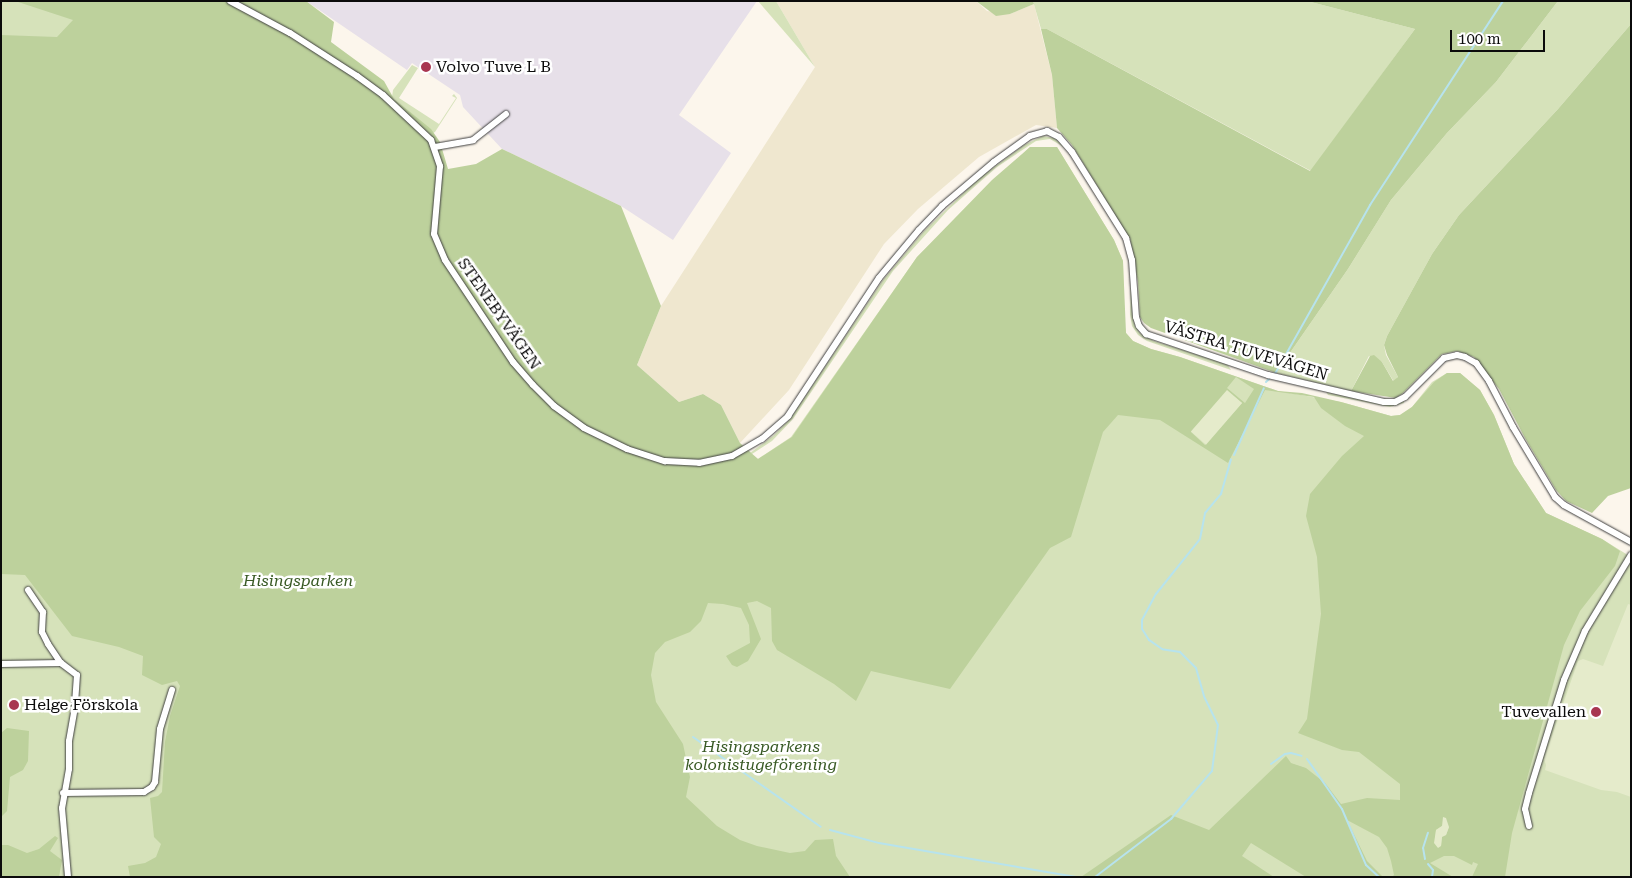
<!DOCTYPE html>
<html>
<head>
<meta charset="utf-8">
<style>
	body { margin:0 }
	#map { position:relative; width:1632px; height:878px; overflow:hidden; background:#fcf6ec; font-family:"Roboto Serif",serif }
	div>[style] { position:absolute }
	.industrial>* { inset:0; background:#e7e0e9 }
	.farmland>* { inset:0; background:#efe7cf }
	.green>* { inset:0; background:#d6e2ba }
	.forest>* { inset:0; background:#bdd19c }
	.pitch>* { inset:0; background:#e5ebcb; transform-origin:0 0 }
	.stream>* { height:2px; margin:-1px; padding:0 1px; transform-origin:1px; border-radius:1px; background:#b7e3ed }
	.roads { filter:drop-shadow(0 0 1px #3e3e3e) drop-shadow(0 0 1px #3e3e3e) }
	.street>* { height:6px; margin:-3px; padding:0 3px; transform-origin:3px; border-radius:3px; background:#fff }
	.dots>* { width:14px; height:14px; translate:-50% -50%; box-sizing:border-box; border:2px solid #fff; border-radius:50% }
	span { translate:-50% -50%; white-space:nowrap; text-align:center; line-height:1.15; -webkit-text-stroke:5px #fff; paint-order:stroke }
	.poi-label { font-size:16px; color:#0b0b0b }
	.left { translate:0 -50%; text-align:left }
	.right { translate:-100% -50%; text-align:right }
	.street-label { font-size:16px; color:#0b0b0b }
	.park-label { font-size:16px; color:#395a25; font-style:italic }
	.frame { position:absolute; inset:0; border:2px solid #0b0b0b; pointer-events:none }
	.scale { position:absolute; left:1450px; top:30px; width:95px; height:22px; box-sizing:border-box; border:2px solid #0b0b0b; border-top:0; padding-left:6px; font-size:15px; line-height:18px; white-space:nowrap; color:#0b0b0b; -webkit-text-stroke:4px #fff; paint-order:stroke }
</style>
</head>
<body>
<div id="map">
	<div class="industrial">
		<div style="clip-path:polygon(306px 1px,757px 1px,679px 115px,731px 153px,673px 240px,621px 206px,502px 149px,463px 107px,460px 95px,412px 63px,407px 70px)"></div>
	</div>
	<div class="farmland">
		<div style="clip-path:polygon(776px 1px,976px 1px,987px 11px,1010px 14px,1034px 4px,1052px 75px,1057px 128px,1036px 125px,979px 157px,918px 209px,884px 244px,789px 390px,740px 443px,721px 405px,703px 394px,679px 402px,637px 365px,661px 306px,815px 67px)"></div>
	</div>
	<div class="green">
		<div style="clip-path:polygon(1px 1px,209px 1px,423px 234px,758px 459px,791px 437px,917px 257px,1030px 147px,1057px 147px,1114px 240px,1123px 261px,1124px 322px,1126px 333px,1133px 341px,1151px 349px,1180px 357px,1278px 391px,1341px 402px,1391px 416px,1400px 415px,1412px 407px,1432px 382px,1447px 373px,1460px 373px,1480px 390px,1494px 415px,1514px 464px,1546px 513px,1602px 539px,1631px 557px,1631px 877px,1px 877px)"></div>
		<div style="clip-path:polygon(758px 1px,776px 1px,815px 67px)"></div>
		<div style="clip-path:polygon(1033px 1px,1307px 1px,1415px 29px,1311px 171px,1047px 29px,1041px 29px)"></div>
		<div style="clip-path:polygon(1558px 1px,1631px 1px,1631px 24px,1558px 109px,1459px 215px,1432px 254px,1387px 336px,1384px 345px,1386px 355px,1398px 377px,1394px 382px,1382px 362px,1369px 356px,1351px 391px,1276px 373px,1348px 269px,1391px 200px,1447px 133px,1496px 82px)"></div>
		<div style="clip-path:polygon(412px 65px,418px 68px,399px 98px,439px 124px,456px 98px,452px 96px,454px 94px,457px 98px,435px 132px,433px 133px,392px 97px,393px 90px)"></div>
		<div style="clip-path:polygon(1043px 136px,1054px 138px,1067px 149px,1050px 139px,1036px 141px,997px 167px,948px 210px,893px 271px,793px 419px,772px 441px,752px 454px,750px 453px,773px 436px,790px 419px,883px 280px,924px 231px,978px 179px,1024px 145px)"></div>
		<div style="clip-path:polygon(1131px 277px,1133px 315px,1135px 326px,1141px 334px,1154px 341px,1227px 364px,1231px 370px,1147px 341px,1138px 335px,1132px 326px,1130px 315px)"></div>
		<div style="clip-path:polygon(1326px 392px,1391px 405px,1404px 401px,1404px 403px,1390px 407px,1328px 395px)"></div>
	</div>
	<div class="forest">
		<div style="clip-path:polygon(evenodd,15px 1px,306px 1px,334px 22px,331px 42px,384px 81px,394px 99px,431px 129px,440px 142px,448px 169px,476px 164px,502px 149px,621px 206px,661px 306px,637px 365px,679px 402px,703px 394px,721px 405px,740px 443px,758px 459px,792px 437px,917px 257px,992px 180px,1030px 147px,1057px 147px,1114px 240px,1123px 261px,1126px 333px,1133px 341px,1151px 349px,1180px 357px,1278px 391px,1302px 393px,1341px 402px,1391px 416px,1400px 415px,1412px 407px,1434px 382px,1447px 373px,1460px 373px,1480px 390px,1494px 415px,1514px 464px,1546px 513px,1602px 539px,1620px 551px,1615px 566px,1580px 611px,1564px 645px,1512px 833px,1505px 877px,1472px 877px,1478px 864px,1473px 862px,1472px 865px,1454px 856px,1444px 856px,1430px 863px,1453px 877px,1392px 877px,1394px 875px,1391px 861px,1387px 848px,1379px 837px,1347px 820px,1367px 861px,1383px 877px,1306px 877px,1251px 843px,1242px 856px,1274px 877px,1081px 877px,1171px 815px,1209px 830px,1286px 756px,1291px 763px,1306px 768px,1325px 783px,1341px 804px,1367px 798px,1400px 800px,1400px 784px,1359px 752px,1342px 750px,1298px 733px,1307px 719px,1321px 614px,1317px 557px,1306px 516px,1310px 494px,1342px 456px,1364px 436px,1345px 426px,1321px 408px,1314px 397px,1265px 390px,1228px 463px,1160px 420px,1118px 415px,1103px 432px,1071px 537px,1050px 548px,950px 689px,871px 671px,856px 701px,834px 684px,777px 650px,772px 641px,771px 608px,757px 601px,747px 603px,761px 639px,748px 661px,737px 667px,732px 665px,726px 656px,750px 643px,749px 625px,741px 608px,723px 604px,708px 603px,701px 621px,690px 632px,665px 642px,655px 653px,651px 675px,656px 702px,683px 744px,690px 777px,686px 797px,717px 826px,740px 840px,757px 846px,790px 853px,805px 851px,815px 840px,833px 839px,836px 856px,850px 877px,130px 877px,128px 866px,145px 863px,156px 857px,161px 844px,154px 837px,150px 798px,158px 796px,162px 792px,165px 742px,170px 716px,180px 686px,177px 681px,162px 685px,142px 675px,143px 656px,119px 647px,72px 636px,25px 575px,1px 574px,1px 35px,57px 37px,73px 20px,15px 1px,1236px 377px,1254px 389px,1245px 403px,1227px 388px,1236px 377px,15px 1px,1227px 391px,1242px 403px,1205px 445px,1191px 432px,1227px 391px,15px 1px,1442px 826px,1449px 827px,1446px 835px,1442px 836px,1441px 846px,1435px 843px,1436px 830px,1442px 826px)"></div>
		<div style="clip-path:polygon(976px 1px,1033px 1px,1034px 4px,1010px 14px,996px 16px)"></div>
		<div style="clip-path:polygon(1307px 1px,1558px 1px,1496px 82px,1447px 133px,1391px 200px,1348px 269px,1276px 373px,1151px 328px,1144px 323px,1140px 317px,1138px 282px,1130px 239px,1072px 145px,1057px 128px,1052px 75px,1041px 29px,1047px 29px,1310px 171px,1415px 29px)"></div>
		<div style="clip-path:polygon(1631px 24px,1631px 488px,1608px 496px,1592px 513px,1566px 501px,1556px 490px,1525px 438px,1499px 389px,1474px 357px,1457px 351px,1442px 354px,1403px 393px,1396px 398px,1351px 391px,1370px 356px,1374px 355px,1382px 362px,1393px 381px,1398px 377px,1387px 355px,1384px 345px,1387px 336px,1432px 254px,1459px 215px,1558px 109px)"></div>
		<div style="clip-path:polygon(7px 728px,29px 731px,28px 761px,23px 770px,10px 777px,7px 811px,1px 817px,1px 733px)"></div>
		<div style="clip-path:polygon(55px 836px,58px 838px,50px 851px,62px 860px,59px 877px,1px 877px,1px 845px,8px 845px,27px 853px,39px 849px)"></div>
	</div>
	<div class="pitch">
		<div style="left:1227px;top:390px;width:20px;height:55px;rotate:41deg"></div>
		<div style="clip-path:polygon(1628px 604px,1631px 605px,1631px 797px,1617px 792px,1601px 790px,1545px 770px,1546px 765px,1544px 759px,1578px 661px,1583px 659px,1603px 666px)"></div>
		<div style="clip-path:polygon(1443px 817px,1446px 818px,1449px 827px,1446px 835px,1442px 837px,1441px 846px,1438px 848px,1434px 843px,1436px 830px,1442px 826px)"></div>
	</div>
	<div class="stream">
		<div style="left:1266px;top:382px;width:14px;rotate:-45deg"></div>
		<div style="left:1276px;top:372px;width:192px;rotate:-60.6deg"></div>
		<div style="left:1370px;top:205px;width:244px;rotate:-56.9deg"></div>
		<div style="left:1234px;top:455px;width:73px;rotate:-65.9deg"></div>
		<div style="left:693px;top:737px;width:156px;rotate:35.1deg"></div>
		<div style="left:1307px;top:759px;width:61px;rotate:55deg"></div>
		<div style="left:1342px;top:809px;width:61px;rotate:66.8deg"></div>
		<div style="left:1366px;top:865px;width:18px;rotate:43deg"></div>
		<div style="left:1271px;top:764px;width:17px;rotate:-36deg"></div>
		<div style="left:1285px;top:754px;width:6px;rotate:-9deg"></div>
		<div style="left:1291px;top:753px;width:11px;rotate:15deg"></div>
		<div style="left:830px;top:830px;width:51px;rotate:14.9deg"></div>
		<div style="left:879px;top:843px;width:200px;rotate:9.8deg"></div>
		<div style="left:1425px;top:859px;width:11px;rotate:-100deg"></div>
		<div style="left:1423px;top:848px;width:16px;rotate:-72deg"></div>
		<div style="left:1428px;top:864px;width:8px;rotate:50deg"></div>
		<div style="left:1433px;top:870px;width:7px;rotate:98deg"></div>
		<div style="left:1095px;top:877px;width:96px;rotate:-37.3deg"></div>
		<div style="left:1171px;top:819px;width:63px;rotate:-49.5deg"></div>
		<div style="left:1212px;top:771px;width:46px;rotate:-82.6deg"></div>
		<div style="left:1218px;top:725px;width:32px;rotate:-116deg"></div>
		<div style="left:1204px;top:696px;width:29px;rotate:-106deg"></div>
		<div style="left:1196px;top:668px;width:23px;rotate:-135deg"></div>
		<div style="left:1180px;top:652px;width:18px;rotate:-171deg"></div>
		<div style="left:1162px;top:649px;width:16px;rotate:-145deg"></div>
		<div style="left:1149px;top:640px;width:13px;rotate:-122deg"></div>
		<div style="left:1142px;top:629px;width:9px;rotate:-90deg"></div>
		<div style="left:1142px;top:620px;width:30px;rotate:-62deg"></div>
		<div style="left:1156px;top:594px;width:70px;rotate:-51.3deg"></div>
		<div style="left:1200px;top:539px;width:26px;rotate:-79deg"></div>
		<div style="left:1205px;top:513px;width:25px;rotate:-50deg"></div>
		<div style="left:1221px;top:494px;width:36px;rotate:-74deg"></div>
	</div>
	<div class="roads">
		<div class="street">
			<div style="left:230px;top:1px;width:68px;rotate:28.1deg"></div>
			<div style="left:290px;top:33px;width:80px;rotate:32.7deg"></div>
			<div style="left:357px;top:76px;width:32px;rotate:36deg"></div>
			<div style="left:383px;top:95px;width:66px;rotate:43.2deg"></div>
			<div style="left:431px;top:140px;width:28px;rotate:71deg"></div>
			<div style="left:440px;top:166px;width:68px;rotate:95deg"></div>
			<div style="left:434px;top:234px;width:28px;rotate:67deg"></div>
			<div style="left:445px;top:260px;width:123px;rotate:56.3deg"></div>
			<div style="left:513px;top:362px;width:30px;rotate:49deg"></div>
			<div style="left:533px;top:385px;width:30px;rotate:45deg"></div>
			<div style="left:554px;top:406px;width:37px;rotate:36deg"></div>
			<div style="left:584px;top:428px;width:48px;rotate:26deg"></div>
			<div style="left:627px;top:449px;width:40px;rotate:18deg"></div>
			<div style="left:665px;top:461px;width:34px;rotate:3deg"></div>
			<div style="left:699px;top:463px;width:34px;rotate:-12deg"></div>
			<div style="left:732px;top:456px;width:34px;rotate:-30deg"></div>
			<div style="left:762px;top:439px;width:35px;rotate:-41deg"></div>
			<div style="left:788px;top:416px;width:165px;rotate:-56.6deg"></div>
			<div style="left:879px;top:278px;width:62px;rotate:-50.2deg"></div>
			<div style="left:919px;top:230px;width:33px;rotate:-46deg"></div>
			<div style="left:942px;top:206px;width:68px;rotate:-40.2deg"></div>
			<div style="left:994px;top:162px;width:44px;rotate:-35.8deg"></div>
			<div style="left:1030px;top:136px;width:18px;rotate:-16deg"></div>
			<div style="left:1047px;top:131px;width:13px;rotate:27deg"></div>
			<div style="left:1059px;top:137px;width:20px;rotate:49deg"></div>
			<div style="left:1072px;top:152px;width:102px;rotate:57.9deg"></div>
			<div style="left:1126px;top:238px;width:23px;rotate:75deg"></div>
			<div style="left:1132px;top:260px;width:57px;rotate:86deg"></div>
			<div style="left:1136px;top:317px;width:9px;rotate:72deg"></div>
			<div style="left:1139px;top:326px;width:11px;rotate:49deg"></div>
			<div style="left:1146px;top:334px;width:129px;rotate:18.6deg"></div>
			<div style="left:1268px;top:375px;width:119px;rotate:13.1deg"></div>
			<div style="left:1384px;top:402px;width:11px"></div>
			<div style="left:1395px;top:402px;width:11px;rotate:-27deg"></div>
			<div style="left:1405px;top:397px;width:55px;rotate:-45deg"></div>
			<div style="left:1444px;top:358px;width:13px;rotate:-13deg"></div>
			<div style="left:1457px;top:355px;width:8px;rotate:14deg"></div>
			<div style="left:1465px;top:357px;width:13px;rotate:29deg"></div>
			<div style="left:1476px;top:363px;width:22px;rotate:54deg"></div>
			<div style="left:1489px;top:381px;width:52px;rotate:62.4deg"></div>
			<div style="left:1513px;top:427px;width:82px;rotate:59deg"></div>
			<div style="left:1555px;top:497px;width:12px;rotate:42deg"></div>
			<div style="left:1564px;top:505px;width:77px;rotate:28.9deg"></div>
			<div style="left:435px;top:147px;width:39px;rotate:-10deg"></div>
			<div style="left:473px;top:140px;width:42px;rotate:-38.2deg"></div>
			<div style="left:28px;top:590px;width:27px;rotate:56deg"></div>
			<div style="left:43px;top:612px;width:20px;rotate:93deg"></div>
			<div style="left:42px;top:632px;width:13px;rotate:63deg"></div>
			<div style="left:48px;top:644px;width:23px;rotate:56deg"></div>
			<div style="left:61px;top:663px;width:20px;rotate:37deg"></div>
			<div style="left:77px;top:675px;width:32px;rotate:94deg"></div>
			<div style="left:75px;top:707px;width:35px;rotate:100deg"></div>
			<div style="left:69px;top:741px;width:28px;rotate:90deg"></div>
			<div style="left:69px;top:769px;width:40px;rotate:100deg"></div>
			<div style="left:62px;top:808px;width:69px;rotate:85deg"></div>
			<div style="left:1px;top:664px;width:60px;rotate:-1deg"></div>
			<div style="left:63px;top:793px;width:81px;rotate:-0.7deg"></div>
			<div style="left:144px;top:792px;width:9px;rotate:-32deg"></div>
			<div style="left:152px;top:787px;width:6px;rotate:-59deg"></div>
			<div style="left:155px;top:782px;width:53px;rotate:-84.6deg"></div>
			<div style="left:160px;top:729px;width:41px;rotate:-72.9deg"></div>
			<div style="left:1529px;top:826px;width:17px;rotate:-103deg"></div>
			<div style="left:1525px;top:809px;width:16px;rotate:-76deg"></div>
			<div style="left:1529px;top:793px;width:118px;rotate:-72.8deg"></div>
			<div style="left:1564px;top:680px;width:53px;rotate:-66.8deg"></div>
			<div style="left:1585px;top:631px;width:89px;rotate:-58.8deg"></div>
		</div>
	</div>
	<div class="dots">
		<div style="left:426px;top:67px;background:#a83650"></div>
		<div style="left:14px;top:705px;background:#a83650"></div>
		<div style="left:1596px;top:712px;background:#a83650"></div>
	</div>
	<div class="poi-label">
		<span class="left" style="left:436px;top:67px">Volvo Tuve L B</span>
		<span class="left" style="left:24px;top:705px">Helge Förskola</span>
		<span class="right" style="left:1586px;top:712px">Tuvevallen</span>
	</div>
	<div class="street-label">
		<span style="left:499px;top:314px;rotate:55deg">STENEBYVÄGEN</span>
		<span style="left:1246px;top:351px;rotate:17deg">VÄSTRA TUVEVÄGEN</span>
	</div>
	<div class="park-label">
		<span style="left:298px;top:581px">Hisingsparken</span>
		<span style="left:761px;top:756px">Hisingsparkens<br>kolonistugeförening</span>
	</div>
	<div class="frame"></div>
	<div class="scale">100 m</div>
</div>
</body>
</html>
